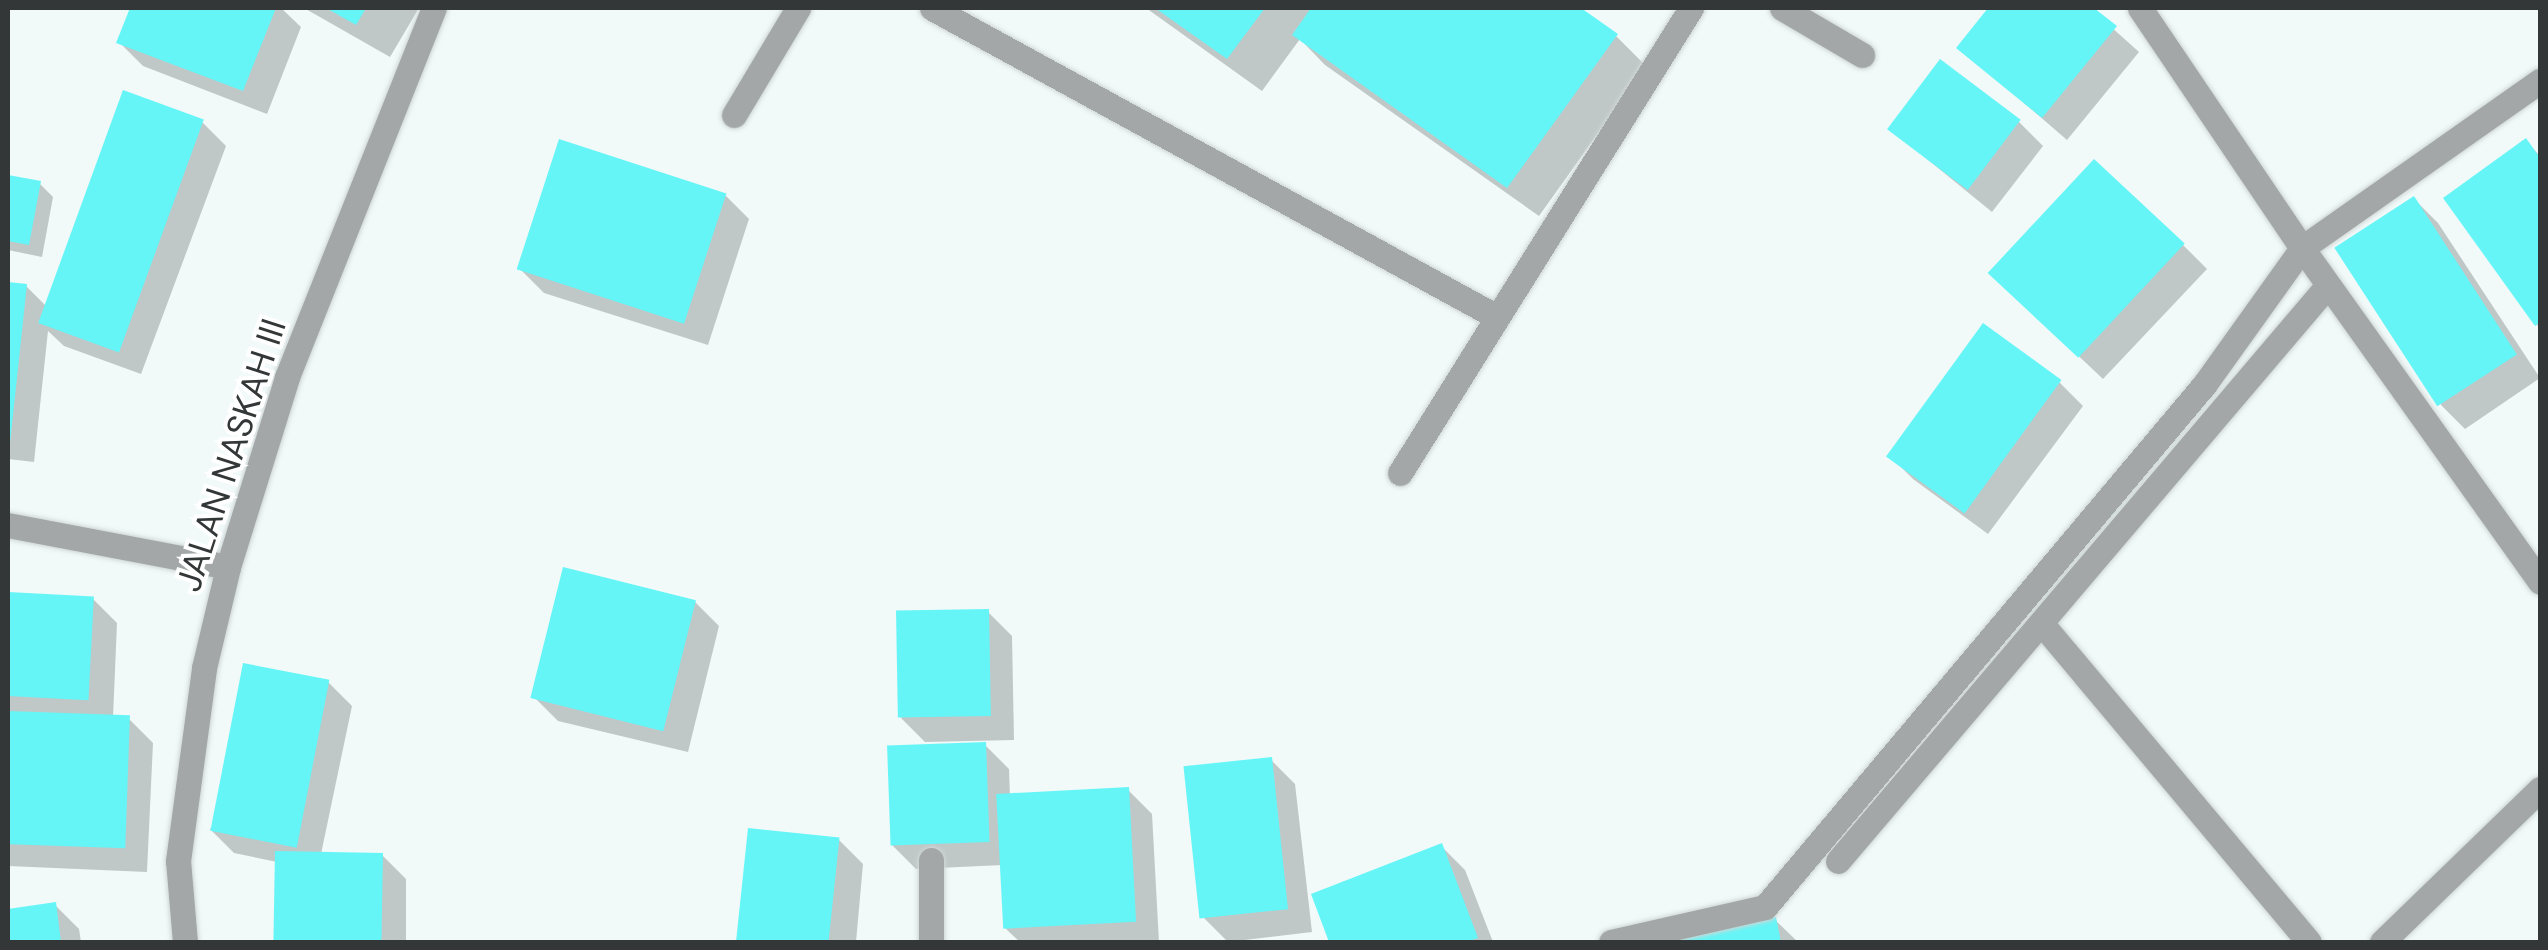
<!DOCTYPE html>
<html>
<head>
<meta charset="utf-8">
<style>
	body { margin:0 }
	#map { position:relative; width:2548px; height:950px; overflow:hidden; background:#f1f9f9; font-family:"DM Sans",sans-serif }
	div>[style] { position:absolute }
	.shadow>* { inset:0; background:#0003 }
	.building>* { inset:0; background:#65f5f7; transform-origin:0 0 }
	.roads { filter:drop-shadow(0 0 2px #cfd6d6) drop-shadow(0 0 2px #cfd6d6) }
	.street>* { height:25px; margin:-12.5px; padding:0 12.5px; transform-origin:12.5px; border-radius:12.5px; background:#a3a7a7 }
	span { translate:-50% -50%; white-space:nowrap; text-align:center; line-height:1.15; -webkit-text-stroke:8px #fff; paint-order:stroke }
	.street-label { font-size:35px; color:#343737 }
	.frame { position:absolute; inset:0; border:10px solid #343737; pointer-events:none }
</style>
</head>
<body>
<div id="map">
	<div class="shadow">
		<div style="clip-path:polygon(132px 8px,281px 8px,301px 27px,267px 114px,143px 66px,119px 42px)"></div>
		<div style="clip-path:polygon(304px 8px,419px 8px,390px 57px)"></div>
		<div style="clip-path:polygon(1146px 8px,1577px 8px,1616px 36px,1646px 66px,1539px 216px,1325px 65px,1300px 39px,1262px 91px)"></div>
		<div style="clip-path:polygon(1992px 8px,2090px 8px,2139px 52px,2067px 140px,1959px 47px)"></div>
		<div style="clip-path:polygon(202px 122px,226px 146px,141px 374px,64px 346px,48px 331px,34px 462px,8px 459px,8px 284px,26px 286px,46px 306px)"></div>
		<div style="clip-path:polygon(2019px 122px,2043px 146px,1992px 212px,1889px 128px)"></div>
		<div style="clip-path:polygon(2526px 141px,2540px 156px,2540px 329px,2446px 198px)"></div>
		<div style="clip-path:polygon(8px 177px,40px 184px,53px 197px,42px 257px,8px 250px)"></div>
		<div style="clip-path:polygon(725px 195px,749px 219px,708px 345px,544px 293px,520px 269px)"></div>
		<div style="clip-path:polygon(2414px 199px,2438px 223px,2540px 378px,2465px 429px,2441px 405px)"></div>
		<div style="clip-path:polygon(2183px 245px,2207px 269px,2103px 379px,2016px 297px)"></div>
		<div style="clip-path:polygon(2059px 382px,2083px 406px,1988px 534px,1913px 479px,1889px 455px)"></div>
		<div style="clip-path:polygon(8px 594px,93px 599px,117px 623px,113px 718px,129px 719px,153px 743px,147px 872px,8px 866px)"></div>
		<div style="clip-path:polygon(695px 602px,719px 626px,688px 752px,558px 721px,534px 697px)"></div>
		<div style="clip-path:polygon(988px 612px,1012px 636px,1014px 740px,925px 742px,901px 718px)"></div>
		<div style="clip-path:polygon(328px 682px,352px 706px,321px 854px,382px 855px,406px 879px,406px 942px,277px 942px,277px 862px,234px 853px,210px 829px)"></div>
		<div style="clip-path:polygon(985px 745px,1009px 769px,1010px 797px,1128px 790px,1152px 814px,1159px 942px,1020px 942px,1006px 929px,1003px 865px,916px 869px,892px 845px)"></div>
		<div style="clip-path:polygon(1271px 760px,1295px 784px,1312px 932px,1228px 942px,1204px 918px)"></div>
		<div style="clip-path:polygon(750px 831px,839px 840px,863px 864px,856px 942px,739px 942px)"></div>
		<div style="clip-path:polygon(1441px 846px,1465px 870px,1493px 942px,1332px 942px,1314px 896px)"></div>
		<div style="clip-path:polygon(55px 905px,79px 929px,81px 942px,8px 942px,8px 911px)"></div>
		<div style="clip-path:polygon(1775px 920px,1798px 942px,1671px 942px)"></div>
	</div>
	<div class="building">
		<div style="clip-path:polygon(130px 8px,276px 8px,243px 91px,116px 43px)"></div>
		<div style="clip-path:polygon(326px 8px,366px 8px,356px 25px)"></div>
		<div style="clip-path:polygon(1155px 8px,1265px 8px,1227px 59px)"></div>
		<div style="clip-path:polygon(1311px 8px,1581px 8px,1618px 34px,1507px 188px,1292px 35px)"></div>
		<div style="clip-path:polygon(1988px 8px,2094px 8px,2117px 26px,2042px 118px,1956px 48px)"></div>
		<div style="left:1940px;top:59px;width:101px;height:88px;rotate:37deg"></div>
		<div style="left:123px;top:90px;width:86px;height:248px;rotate:20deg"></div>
		<div style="clip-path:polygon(2526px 138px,2540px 158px,2540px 322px,2535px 326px,2443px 198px)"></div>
		<div style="left:559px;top:139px;width:176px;height:137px;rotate:18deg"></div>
		<div style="left:2094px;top:159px;width:124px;height:156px;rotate:43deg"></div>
		<div style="clip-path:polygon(8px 175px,41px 181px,29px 245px,8px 241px)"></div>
		<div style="left:2414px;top:196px;width:189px;height:95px;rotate:57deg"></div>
		<div style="clip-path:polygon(8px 282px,27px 284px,10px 443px,8px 443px)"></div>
		<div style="left:1983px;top:323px;width:97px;height:165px;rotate:36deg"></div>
		<div style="left:563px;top:567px;width:137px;height:135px;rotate:14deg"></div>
		<div style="left:8px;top:592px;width:86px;height:104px;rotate:3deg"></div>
		<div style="left:989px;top:609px;width:107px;height:93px;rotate:89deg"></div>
		<div style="left:243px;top:663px;width:88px;height:171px;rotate:11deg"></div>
		<div style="left:8px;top:711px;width:122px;height:133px;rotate:2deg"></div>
		<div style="left:986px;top:742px;width:100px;height:99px;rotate:88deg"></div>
		<div style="left:1272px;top:757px;width:153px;height:89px;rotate:84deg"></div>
		<div style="left:1129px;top:787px;width:135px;height:133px;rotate:87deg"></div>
		<div style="left:748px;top:828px;width:92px;height:115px;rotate:6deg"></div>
		<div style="clip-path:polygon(1442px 843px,1478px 938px,1466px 942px,1329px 942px,1311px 894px)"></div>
		<div style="left:275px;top:851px;width:108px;height:91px;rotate:1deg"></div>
		<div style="clip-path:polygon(56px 902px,61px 942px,8px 942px,8px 909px)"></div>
		<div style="clip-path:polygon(1776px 917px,1781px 942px,1665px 942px,1665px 941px)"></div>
	</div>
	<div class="roads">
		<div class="street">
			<div style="left:932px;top:8px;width:644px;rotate:28.67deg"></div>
			<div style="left:1782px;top:8px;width:93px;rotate:30.4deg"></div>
			<div style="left:2140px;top:8px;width:290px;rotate:56deg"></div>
			<div style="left:2302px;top:248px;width:410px;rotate:54.5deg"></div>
			<div style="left:734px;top:115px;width:125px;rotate:-59.1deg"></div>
			<div style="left:1400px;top:473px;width:549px;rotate:-57.96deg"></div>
			<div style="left:8px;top:525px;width:224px;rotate:10.8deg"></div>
			<div style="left:2042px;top:624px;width:415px;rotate:50deg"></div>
			<div style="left:931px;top:860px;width:82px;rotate:90deg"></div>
			<div style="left:1838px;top:861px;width:756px;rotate:-49.61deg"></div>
			<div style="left:185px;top:942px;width:81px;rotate:-94.9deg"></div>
			<div style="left:178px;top:861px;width:195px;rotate:-82.3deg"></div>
			<div style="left:204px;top:668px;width:104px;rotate:-76.6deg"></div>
			<div style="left:228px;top:567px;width:199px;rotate:-72.7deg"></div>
			<div style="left:287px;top:377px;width:397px;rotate:-68.3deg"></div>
			<div style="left:1611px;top:942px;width:158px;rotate:-12.8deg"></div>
			<div style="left:1765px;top:907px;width:682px;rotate:-49.94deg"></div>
			<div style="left:2204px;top:385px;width:168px;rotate:-54.4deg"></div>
			<div style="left:2302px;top:248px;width:291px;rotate:-35.1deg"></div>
			<div style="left:2382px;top:942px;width:220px;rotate:-44.1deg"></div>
		</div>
	</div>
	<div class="street-label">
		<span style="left:231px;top:455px;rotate:-72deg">JALAN NASKAH III</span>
	</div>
	<div class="frame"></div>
</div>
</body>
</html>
